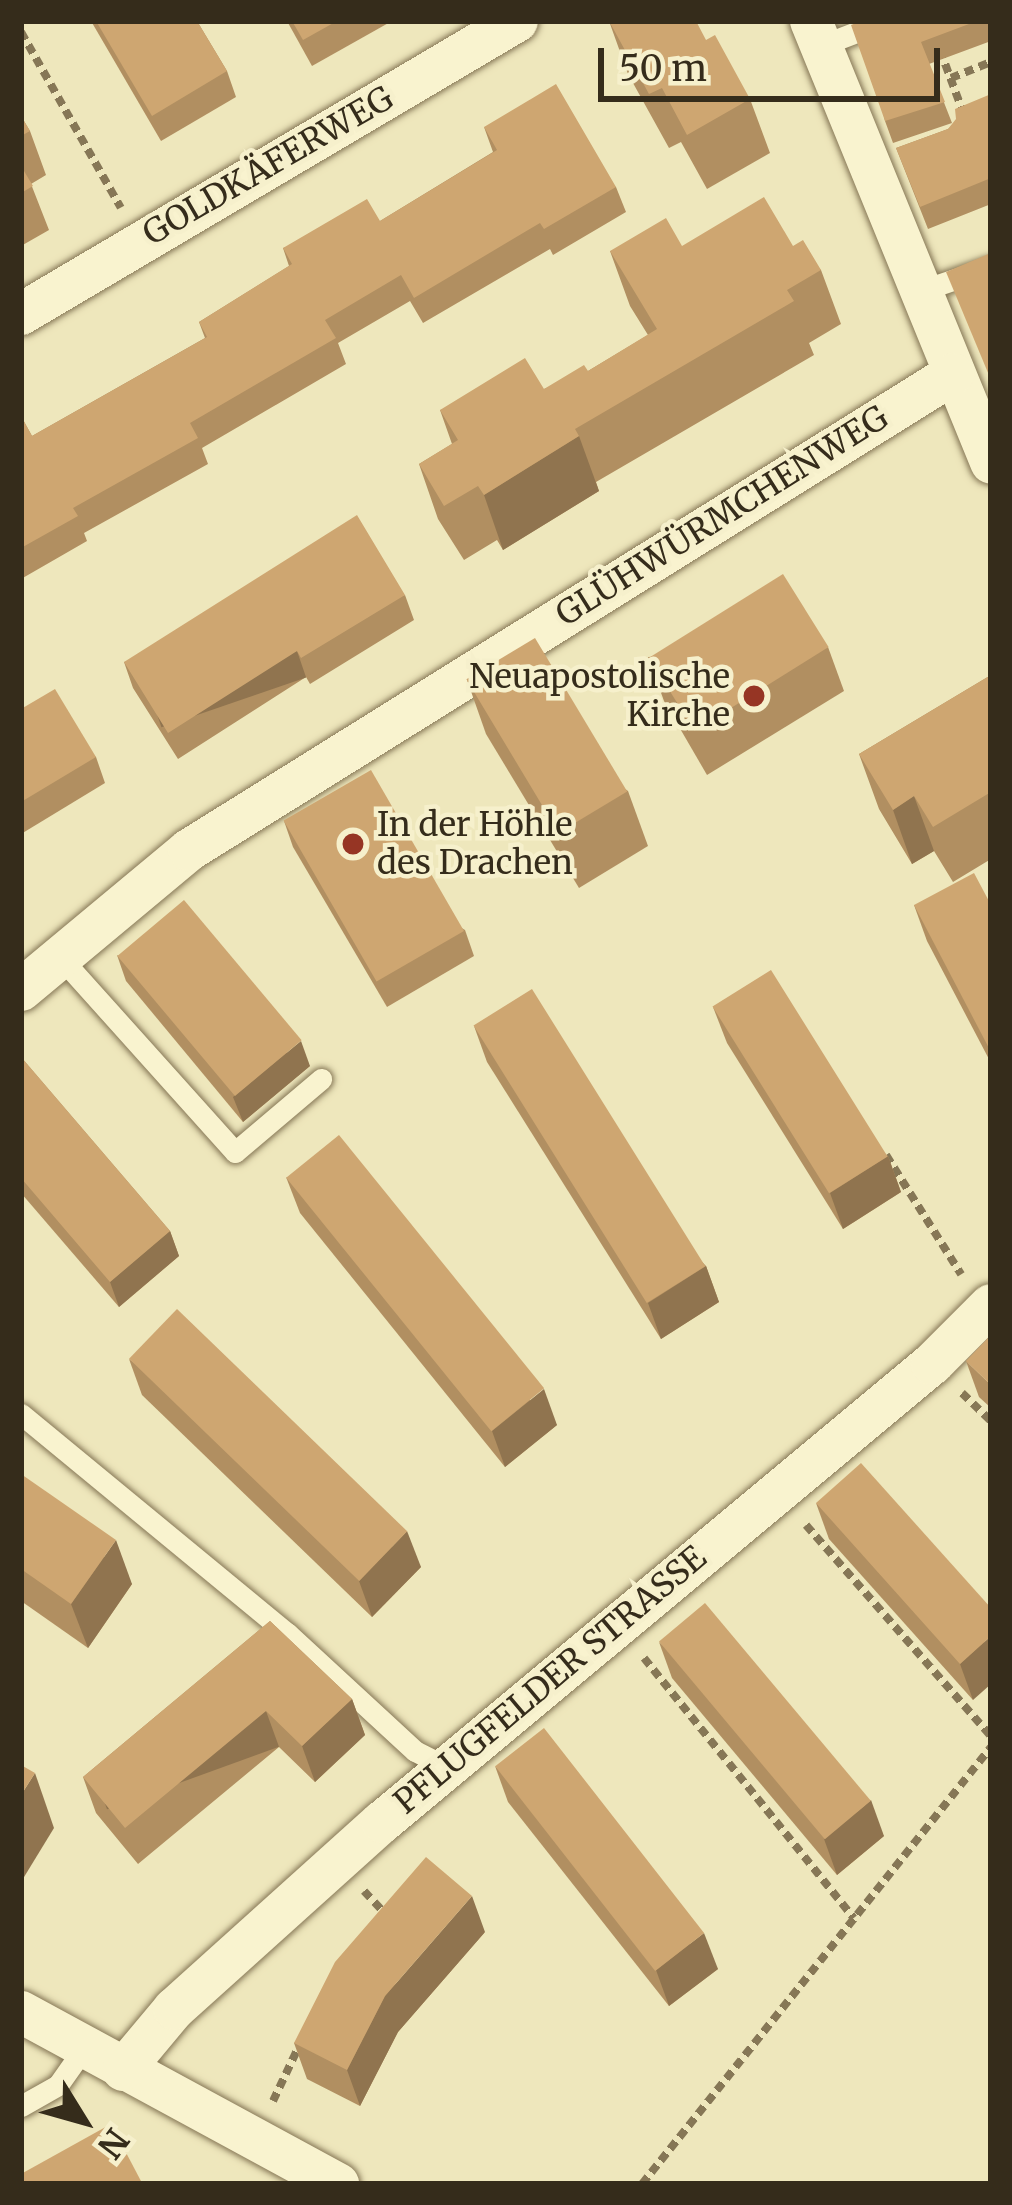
<!DOCTYPE html>
<html>
<head>
<meta charset="utf-8">
<style>
	body { margin:0 }
	#map { position:relative; width:1012px; height:2205px; overflow:hidden; background:#eee7bc; font-family:Merriweather,serif }
	div>[style] { position:absolute }
	.path>* { height:8px; margin-top:-4px; transform-origin:0; background:repeating-linear-gradient(90deg,#867756 0 9px,transparent 0 15px) }
	.roads { filter:drop-shadow(0 0 3px #867756) drop-shadow(0 0 3px #867756) }
	.service>* { height:21px; margin:-10.5px; padding:0 10.5px; transform-origin:10.5px; border-radius:10.5px; background:#f9f3cf }
	.minor>* { height:42px; margin:-21px; padding:0 21px; transform-origin:21px; border-radius:21px; background:#f9f3cf }
	.wall>* { inset:0; background:#b18f61 }
	.shaded-wall>* { inset:0; background:#90744f; transform-origin:0 0 }
	.building>* { inset:0; background:#cea671; transform-origin:0 0 }
	.dots>* { width:33px; height:33px; translate:-50% -50%; box-sizing:border-box; border:6px solid #f6f0cc; border-radius:50% }
	span { translate:-50% -50%; white-space:nowrap; text-align:center; line-height:1.15; -webkit-text-stroke:9px #f6f0cc; paint-order:stroke }
	.street-label { font-size:33px; color:#352c1b }
	.poi-label { font-size:33px; color:#352c1b }
	.right { translate:-100% -50%; text-align:right }
	.left { translate:0 -50%; text-align:left }
	.frame { position:absolute; inset:0; border:24px solid #352c1b; pointer-events:none }
	.north { position:absolute; left:24px; top:2061px; width:120px; height:120px; -webkit-text-stroke:9px #f6f0cc; paint-order:stroke; rotate:127deg; font-size:33px; font-weight:700; line-height:48px; text-align:center; color:#352c1b }
	.north::after { content:''; display:block; margin:auto; width:42px; height:54px; background:#352c1b; clip-path:polygon(50% 0,100% 100%,50% 72%,0 100%) }
	.scale { position:absolute; left:598px; top:48px; width:342px; height:54px; box-sizing:border-box; border:6px solid #352c1b; border-top:0; padding-left:15px; font-size:36px; line-height:42px; white-space:nowrap; color:#352c1b; -webkit-text-stroke:9px #f6f0cc; paint-order:stroke }
</style>
</head>
<body>
<div id="map">
	<div class="path">
		<div style="left:21px;top:32px;width:202px;rotate:60.4deg"></div>
		<div style="left:940px;top:50px;width:69px;rotate:69.7deg"></div>
		<div style="left:951px;top:78px;width:43px;rotate:-21.8deg"></div>
		<div style="left:886px;top:1155px;width:141px;rotate:57.8deg"></div>
		<div style="left:962px;top:1393px;width:40px;rotate:44deg"></div>
		<div style="left:806px;top:1525px;width:281px;rotate:48.8deg"></div>
		<div style="left:644px;top:1658px;width:334px;rotate:51.1deg"></div>
		<div style="left:364px;top:1891px;width:33px;rotate:47deg"></div>
		<div style="left:273px;top:2101px;width:63px;rotate:-64.7deg"></div>
		<div style="left:642px;top:2184px;width:559px;rotate:-51.39deg"></div>
	</div>
	<div class="roads">
		<div class="service">
			<div style="left:820px;top:46px;width:70px;rotate:-21deg"></div>
			<div style="left:920px;top:291px;width:75px;rotate:-18.7deg"></div>
			<div style="left:60px;top:957px;width:262px;rotate:48.1deg"></div>
			<div style="left:235px;top:1152px;width:113px;rotate:-40.3deg"></div>
			<div style="left:21px;top:1414px;width:345px;rotate:39.5deg"></div>
			<div style="left:287px;top:1633px;width:174px;rotate:42.7deg"></div>
			<div style="left:415px;top:1751px;width:36px;rotate:27deg"></div>
			<div style="left:21px;top:2106px;width:43px;rotate:-29.6deg"></div>
			<div style="left:58px;top:2085px;width:45px;rotate:-54.9deg"></div>
		</div>
		<div class="minor">
			<div style="left:811px;top:21px;width:477px;rotate:67.8deg"></div>
			<div style="left:21px;top:314px;width:576px;rotate:-30.57deg"></div>
			<div style="left:21px;top:990px;width:219px;rotate:-39.8deg"></div>
			<div style="left:189px;top:850px;width:900px;rotate:-31.92deg"></div>
			<div style="left:21px;top:2012px;width:361px;rotate:28.5deg"></div>
			<div style="left:123px;top:2070px;width:80px;rotate:-50.1deg"></div>
			<div style="left:174px;top:2009px;width:280px;rotate:-42deg"></div>
			<div style="left:382px;top:1822px;width:716px;rotate:-39.79deg"></div>
			<div style="left:932px;top:1364px;width:83px;rotate:-45deg"></div>
		</div>
	</div>
	<div class="wall">
		<div style="clip-path:polygon(91px 21px,197px 21px,227px 71px,236px 97px,161px 141px)"></div>
		<div style="clip-path:polygon(287px 21px,392px 21px,312px 66px)"></div>
		<div style="clip-path:polygon(609px 21px,706px 40px,750px 99px,770px 153px,707px 189px,681px 142px,669px 148px,628px 74px)"></div>
		<div style="clip-path:polygon(861px 21px,991px 21px,991px 41px,929px 64px,952px 123px,893px 143px,885px 121px)"></div>
		<div style="clip-path:polygon(991px 94px,991px 204px,928px 229px,896px 148px,948px 129px)"></div>
		<div style="clip-path:polygon(21px 116px,30px 131px,46px 175px,31px 184px,49px 230px,21px 246px)"></div>
		<div style="clip-path:polygon(484px 127px,616px 187px,626px 212px,553px 255px,550px 249px,423px 323px,410px 301px,338px 343px,346px 364px,202px 448px,208px 464px,84px 533px,87px 541px,21px 579px,21px 416px,32px 436px,205px 338px,199px 322px,289px 266px,283px 248px,380px 221px,493px 152px)"></div>
		<div style="clip-path:polygon(682px 246px,793px 246px,821px 270px,841px 324px,809px 343px,814px 355px,596px 482px,599px 491px,503px 550px,497px 540px,464px 560px,438px 519px,419px 464px,452px 444px,440px 410px,544px 389px,588px 371px,648px 335px,630px 306px,610px 251px)"></div>
		<div style="clip-path:polygon(405px 595px,414px 620px,310px 684px,306px 677px,178px 759px,133px 688px,124px 662px)"></div>
		<div style="clip-path:polygon(828px 647px,844px 691px,707px 775px,664px 701px,648px 657px)"></div>
		<div style="clip-path:polygon(991px 675px,991px 859px,953px 882px,934px 851px,912px 864px,879px 809px,859px 754px)"></div>
		<div style="clip-path:polygon(467px 680px,628px 791px,648px 846px,579px 888px,486px 734px)"></div>
		<div style="clip-path:polygon(21px 709px,96px 757px,105px 783px,21px 834px)"></div>
		<div style="clip-path:polygon(284px 821px,465px 930px,474px 956px,387px 1007px,293px 847px)"></div>
		<div style="clip-path:polygon(914px 905px,991px 905px,991px 1063px,927px 941px)"></div>
		<div style="clip-path:polygon(117px 955px,310px 1066px,243px 1122px,126px 981px)"></div>
		<div style="clip-path:polygon(713px 1007px,888px 1156px,901px 1192px,843px 1229px,727px 1043px)"></div>
		<div style="clip-path:polygon(474px 1026px,706px 1266px,719px 1302px,661px 1339px,487px 1062px)"></div>
		<div style="clip-path:polygon(21px 1057px,170px 1231px,179px 1256px,119px 1307px,21px 1193px)"></div>
		<div style="clip-path:polygon(286px 1177px,557px 1425px,505px 1467px,300px 1213px)"></div>
		<div style="clip-path:polygon(129px 1359px,421px 1567px,372px 1617px,142px 1395px)"></div>
		<div style="clip-path:polygon(966px 1361px,991px 1385px,991px 1408px,979px 1397px)"></div>
		<div style="clip-path:polygon(21px 1474px,132px 1584px,88px 1648px,21px 1601px)"></div>
		<div style="clip-path:polygon(816px 1503px,991px 1608px,973px 1700px,829px 1539px)"></div>
		<div style="clip-path:polygon(270px 1621px,352px 1699px,365px 1735px,315px 1782px,279px 1747px,138px 1864px,96px 1813px,83px 1777px)"></div>
		<div style="clip-path:polygon(659px 1642px,884px 1836px,837px 1875px,672px 1678px)"></div>
		<div style="clip-path:polygon(495px 1766px,718px 1969px,669px 2006px,508px 1802px)"></div>
		<div style="clip-path:polygon(485px 1932px,398px 2032px,360px 2106px,307px 2079px,294px 2043px)"></div>
	</div>
	<div class="shaded-wall">
		<div style="clip-path:polygon(579px 436px,599px 491px,503px 550px,484px 495px)"></div>
		<div style="left:297px;top:651px;width:28px;height:153px;rotate:71deg"></div>
		<div style="clip-path:polygon(914px 796px,934px 851px,912px 864px,893px 810px)"></div>
		<div style="clip-path:polygon(301px 1041px,310px 1066px,243px 1122px,233px 1097px)"></div>
		<div style="clip-path:polygon(888px 1156px,901px 1192px,843px 1229px,830px 1193px)"></div>
		<div style="clip-path:polygon(170px 1231px,179px 1256px,119px 1307px,110px 1282px)"></div>
		<div style="clip-path:polygon(706px 1266px,719px 1302px,661px 1339px,648px 1303px)"></div>
		<div style="clip-path:polygon(544px 1389px,557px 1425px,505px 1467px,492px 1431px)"></div>
		<div style="clip-path:polygon(407px 1531px,421px 1567px,372px 1617px,359px 1581px)"></div>
		<div style="clip-path:polygon(116px 1540px,132px 1584px,88px 1648px,71px 1604px)"></div>
		<div style="clip-path:polygon(991px 1636px,991px 1684px,973px 1700px,960px 1664px)"></div>
		<div style="clip-path:polygon(352px 1699px,365px 1735px,315px 1782px,302px 1746px)"></div>
		<div style="left:266px;top:1711px;width:38px;height:183px;rotate:70deg"></div>
		<div style="clip-path:polygon(35px 1773px,54px 1828px,21px 1882px,21px 1795px)"></div>
		<div style="clip-path:polygon(871px 1800px,884px 1836px,837px 1875px,824px 1839px)"></div>
		<div style="clip-path:polygon(472px 1896px,485px 1932px,398px 2032px,360px 2106px,347px 2070px,385px 1996px)"></div>
		<div style="clip-path:polygon(704px 1933px,718px 1969px,669px 2006px,656px 1970px)"></div>
	</div>
	<div class="building">
		<div style="clip-path:polygon(96px 21px,197px 21px,227px 71px,152px 116px)"></div>
		<div style="clip-path:polygon(292px 21px,337px 21px,303px 40px)"></div>
		<div style="clip-path:polygon(609px 21px,696px 21px,706px 40px,715px 35px,750px 99px,687px 135px,662px 88px,649px 94px)"></div>
		<div style="clip-path:polygon(861px 21px,977px 21px,921px 42px,945px 102px,885px 121px,851px 25px)"></div>
		<div style="clip-path:polygon(556px 84px,616px 187px,544px 229px,540px 223px,414px 298px,401px 275px,325px 320px,336px 338px,190px 423px,198px 438px,73px 508px,78px 516px,21px 548px,21px 416px,32px 436px,207px 337px,199px 322px,292px 264px,283px 248px,367px 199px,380px 221px,497px 150px,484px 127px)"></div>
		<div style="clip-path:polygon(991px 94px,991px 178px,920px 207px,896px 148px,948px 129px,956px 119px,955px 109px)"></div>
		<div style="clip-path:polygon(21px 116px,30px 131px,21px 136px)"></div>
		<div style="clip-path:polygon(21px 166px,33px 186px,21px 193px)"></div>
		<div style="clip-path:polygon(764px 197px,793px 246px,803px 240px,821px 270px,787px 290px,794px 301px,575px 429px,579px 436px,484px 495px,478px 486px,444px 506px,419px 464px,458px 440px,440px 410px,525px 358px,544px 389px,584px 365px,588px 371px,657px 329px,610px 251px,666px 218px,682px 246px)"></div>
		<div style="clip-path:polygon(991px 253px,991px 380px,946px 272px)"></div>
		<div style="clip-path:polygon(357px 515px,405px 595px,301px 658px,297px 651px,168px 733px,124px 662px)"></div>
		<div style="left:783px;top:574px;width:86px;height:158px;rotate:58deg"></div>
		<div style="left:535px;top:638px;width:179px;height:80px;rotate:59deg"></div>
		<div style="clip-path:polygon(991px 675px,991px 792px,933px 827px,914px 796px,893px 810px,859px 754px)"></div>
		<div style="clip-path:polygon(55px 689px,96px 757px,21px 802px,21px 709px)"></div>
		<div style="left:371px;top:770px;width:186px;height:101px;rotate:60deg"></div>
		<div style="clip-path:polygon(974px 873px,991px 905px,991px 1052px,914px 905px)"></div>
		<div style="left:184px;top:900px;width:183px;height:87px;rotate:50deg"></div>
		<div style="left:771px;top:970px;width:220px;height:69px;rotate:58deg"></div>
		<div style="left:532px;top:989px;width:327px;height:69px;rotate:58deg"></div>
		<div style="clip-path:polygon(21px 1057px,170px 1231px,110px 1282px,21px 1178px)"></div>
		<div style="left:339px;top:1135px;width:326px;height:68px;rotate:51deg"></div>
		<div style="left:177px;top:1309px;width:320px;height:69px;rotate:44deg"></div>
		<div style="clip-path:polygon(991px 1335px,991px 1385px,966px 1361px)"></div>
		<div style="clip-path:polygon(861px 1463px,991px 1608px,991px 1636px,960px 1664px,816px 1503px)"></div>
		<div style="clip-path:polygon(21px 1474px,116px 1540px,71px 1604px,21px 1569px)"></div>
		<div style="left:705px;top:1603px;width:258px;height:60px;rotate:50deg"></div>
		<div style="clip-path:polygon(270px 1621px,352px 1699px,302px 1746px,266px 1711px,125px 1828px,83px 1777px)"></div>
		<div style="left:544px;top:1728px;width:260px;height:62px;rotate:52deg"></div>
		<div style="clip-path:polygon(21px 1765px,35px 1773px,21px 1795px)"></div>
		<div style="clip-path:polygon(426px 1857px,472px 1896px,385px 1996px,347px 2070px,294px 2043px,335px 1962px)"></div>
		<div style="clip-path:polygon(111px 2124px,142px 2183px,21px 2184px,21px 2174px)"></div>
	</div>
	<div class="dots">
		<div style="left:754px;top:696px;background:#963524"></div>
		<div style="left:353px;top:844px;background:#963524"></div>
	</div>
	<div class="street-label">
		<span style="left:268px;top:166px;rotate:-30deg">GOLDKÄFERWEG</span>
		<span style="left:722px;top:516px;rotate:-32deg">GLÜHWÜRMCHENWEG</span>
		<span style="left:550px;top:1680px;rotate:-40deg">PFLUGFELDER STRASSE</span>
	</div>
	<div class="poi-label">
		<span class="right" style="left:730px;top:696px">Neuapostolische<br>Kirche</span>
		<span class="left" style="left:377px;top:844px">In der Höhle<br>des Drachen</span>
	</div>
	<div class="frame"></div>
	<div class="north">N</div>
	<div class="scale">50 m</div>
</div>
</body>
</html>
